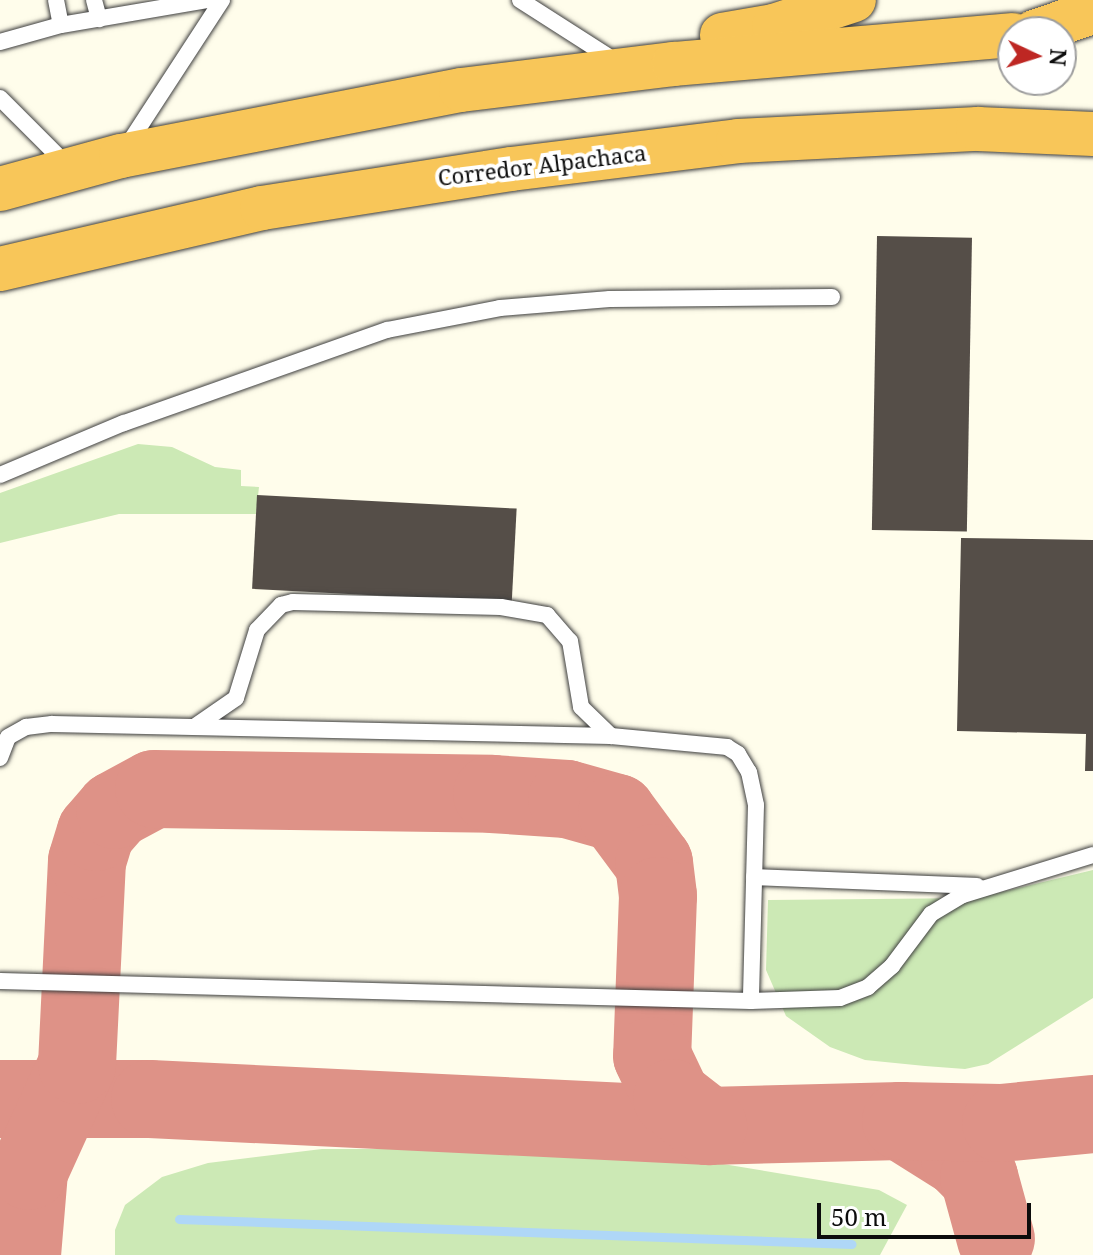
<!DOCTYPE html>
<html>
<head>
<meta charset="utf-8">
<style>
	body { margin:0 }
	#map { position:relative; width:1093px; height:1255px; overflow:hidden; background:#fffdeb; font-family:"Noto Serif",serif }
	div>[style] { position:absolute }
	.green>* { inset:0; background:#cce9b5 }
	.stream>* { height:9px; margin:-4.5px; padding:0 4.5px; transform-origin:4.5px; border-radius:4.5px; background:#afd7f7 }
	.taxiway>* { height:78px; margin:-39px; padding:0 39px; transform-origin:39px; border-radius:39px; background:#de9287 }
	.building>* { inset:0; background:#554e48; transform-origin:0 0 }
	.roads { filter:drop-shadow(0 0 2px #3f3f3f) drop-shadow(0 0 2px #3f3f3f) }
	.service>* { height:16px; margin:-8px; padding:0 8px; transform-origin:8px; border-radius:8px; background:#fff }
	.trunk>* { height:44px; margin:-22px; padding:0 22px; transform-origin:22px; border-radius:22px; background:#f8c659 }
	span { translate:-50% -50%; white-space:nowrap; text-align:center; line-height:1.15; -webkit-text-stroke:8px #fff; paint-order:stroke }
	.street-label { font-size:22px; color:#0c0c0c }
	.north { position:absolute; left:997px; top:16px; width:80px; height:80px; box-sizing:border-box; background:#fff; border:2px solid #9e9e9e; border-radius:50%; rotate:94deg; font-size:22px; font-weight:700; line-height:32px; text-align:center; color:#0c0c0c }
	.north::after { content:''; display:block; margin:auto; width:28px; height:36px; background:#be2723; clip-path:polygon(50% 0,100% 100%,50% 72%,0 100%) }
	.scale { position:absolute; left:817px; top:1203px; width:214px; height:36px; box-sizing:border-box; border:4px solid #0c0c0c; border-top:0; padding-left:10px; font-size:24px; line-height:28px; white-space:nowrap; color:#0c0c0c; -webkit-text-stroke:6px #fff; paint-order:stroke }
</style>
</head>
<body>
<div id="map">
	<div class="green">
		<div style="clip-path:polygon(138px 444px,172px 447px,215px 467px,241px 470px,241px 486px,259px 487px,256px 514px,119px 514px,0 543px,0 493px)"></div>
		<div style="clip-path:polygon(1093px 870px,1093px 998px,988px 1064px,965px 1069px,925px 1066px,865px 1060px,830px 1047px,786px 1016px,766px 970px,768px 900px,977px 898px)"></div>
		<div style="clip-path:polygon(322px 1149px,414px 1149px,723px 1164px,879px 1190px,907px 1205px,880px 1255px,115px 1255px,115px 1230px,125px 1205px,162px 1177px,208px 1163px)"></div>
	</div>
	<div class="stream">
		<div style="left:179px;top:1219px;width:673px;rotate:2.13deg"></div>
	</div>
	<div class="taxiway">
		<div style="left:0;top:1099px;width:150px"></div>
		<div style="left:150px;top:1099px;width:559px;rotate:2.77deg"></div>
		<div style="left:708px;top:1126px;width:193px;rotate:-1.5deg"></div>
		<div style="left:901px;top:1121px;width:70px;rotate:32.1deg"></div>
		<div style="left:960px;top:1158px;width:27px;rotate:45deg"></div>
		<div style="left:979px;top:1177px;width:64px;rotate:74.7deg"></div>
		<div style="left:901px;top:1121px;width:100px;rotate:1.1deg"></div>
		<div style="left:1001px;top:1123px;width:92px;rotate:-5.6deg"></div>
		<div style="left:22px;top:1255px;width:84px;rotate:-85.2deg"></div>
		<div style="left:29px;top:1171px;width:116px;rotate:-65.6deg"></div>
		<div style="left:77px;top:1065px;width:204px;rotate:-87.2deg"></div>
		<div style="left:87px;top:861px;width:30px;rotate:-73deg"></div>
		<div style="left:96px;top:832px;width:29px;rotate:-49deg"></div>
		<div style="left:115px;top:810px;width:44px;rotate:-28.3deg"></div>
		<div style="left:154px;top:789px;width:338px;rotate:0.8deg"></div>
		<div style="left:492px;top:794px;width:75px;rotate:3.8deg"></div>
		<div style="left:567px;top:799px;width:52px;rotate:15.6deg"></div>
		<div style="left:617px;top:813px;width:62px;rotate:53.5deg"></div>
		<div style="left:654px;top:863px;width:33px;rotate:83deg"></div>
		<div style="left:658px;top:896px;width:160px;rotate:92.1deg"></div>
		<div style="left:652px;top:1056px;width:47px;rotate:64.5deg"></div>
		<div style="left:672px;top:1098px;width:46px;rotate:37.9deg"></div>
	</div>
	<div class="building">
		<div style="left:877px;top:236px;width:95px;height:294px;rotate:1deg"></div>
		<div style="left:257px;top:495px;width:260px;height:94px;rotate:3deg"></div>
		<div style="clip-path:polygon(961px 538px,1093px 540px,1093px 771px,1085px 771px,1086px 734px,957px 731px)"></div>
	</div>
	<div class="roads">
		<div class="service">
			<div style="left:56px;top:0;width:25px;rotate:79deg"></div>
			<div style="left:94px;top:0;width:20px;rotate:75deg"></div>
			<div style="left:520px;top:0;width:115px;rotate:32.6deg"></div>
			<div style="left:0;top:42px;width:63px;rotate:-15.6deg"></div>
			<div style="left:61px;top:25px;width:148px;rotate:-9.7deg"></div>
			<div style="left:0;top:98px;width:96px;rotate:45deg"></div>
			<div style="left:127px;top:146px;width:174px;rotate:-56.9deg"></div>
			<div style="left:0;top:475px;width:134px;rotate:-22.8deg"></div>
			<div style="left:124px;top:423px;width:279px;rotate:-19.5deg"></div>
			<div style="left:387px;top:330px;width:115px;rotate:-11deg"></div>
			<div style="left:500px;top:308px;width:110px;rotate:-4.7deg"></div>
			<div style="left:610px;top:299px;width:222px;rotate:-0.5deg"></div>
			<div style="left:194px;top:727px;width:51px;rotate:-34.6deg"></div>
			<div style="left:236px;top:698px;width:71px;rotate:-72.8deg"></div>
			<div style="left:257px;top:630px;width:35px;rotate:-46deg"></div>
			<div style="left:281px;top:605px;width:12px;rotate:-14deg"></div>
			<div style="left:293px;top:602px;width:208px;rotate:1.4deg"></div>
			<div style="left:501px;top:607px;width:47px;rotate:9.9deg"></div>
			<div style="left:547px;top:615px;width:35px;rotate:49deg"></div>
			<div style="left:570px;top:641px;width:67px;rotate:80.5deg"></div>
			<div style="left:581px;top:707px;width:42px;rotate:44deg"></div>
			<div style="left:0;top:758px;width:22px;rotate:-69deg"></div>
			<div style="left:8px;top:737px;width:21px;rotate:-29deg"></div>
			<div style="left:26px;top:727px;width:26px;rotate:-7deg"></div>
			<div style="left:52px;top:724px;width:559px;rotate:1.23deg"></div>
			<div style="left:611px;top:736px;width:117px;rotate:5.4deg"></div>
			<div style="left:727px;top:747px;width:13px;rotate:32deg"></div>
			<div style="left:738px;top:754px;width:21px;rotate:59deg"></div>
			<div style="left:749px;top:772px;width:34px;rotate:78deg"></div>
			<div style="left:756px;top:805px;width:196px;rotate:91.5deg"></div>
			<div style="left:754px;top:877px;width:223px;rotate:2.3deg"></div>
			<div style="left:0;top:981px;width:751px;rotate:1.53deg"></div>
			<div style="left:751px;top:1001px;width:89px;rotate:-1.9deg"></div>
			<div style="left:840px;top:998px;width:30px;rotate:-21deg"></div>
			<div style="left:868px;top:987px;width:32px;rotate:-41deg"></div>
			<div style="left:892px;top:966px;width:65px;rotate:-53.1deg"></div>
			<div style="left:931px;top:914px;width:37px;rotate:-31deg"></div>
			<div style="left:963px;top:895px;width:136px;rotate:-17.1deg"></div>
		</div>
		<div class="trunk">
			<div style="left:1034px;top:32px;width:62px;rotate:-18.7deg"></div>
			<div style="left:722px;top:35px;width:53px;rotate:-9.8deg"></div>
			<div style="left:774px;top:26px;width:84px;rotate:-18deg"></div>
			<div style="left:0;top:189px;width:125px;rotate:-15.3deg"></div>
			<div style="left:121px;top:156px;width:346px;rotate:-11deg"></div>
			<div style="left:461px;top:90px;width:215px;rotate:-7deg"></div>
			<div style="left:674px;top:64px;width:340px;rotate:-4.9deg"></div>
			<div style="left:0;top:269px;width:269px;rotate:-13.1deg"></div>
			<div style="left:262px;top:208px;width:252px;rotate:-8.9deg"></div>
			<div style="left:511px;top:169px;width:229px;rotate:-7deg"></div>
			<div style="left:738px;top:141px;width:240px;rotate:-2.9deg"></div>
			<div style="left:978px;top:129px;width:115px;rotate:2.5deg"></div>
		</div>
	</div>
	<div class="street-label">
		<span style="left:542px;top:165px;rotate:-7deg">Corredor Alpachaca</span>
	</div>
	<div class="north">N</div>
	<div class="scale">50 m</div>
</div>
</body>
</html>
